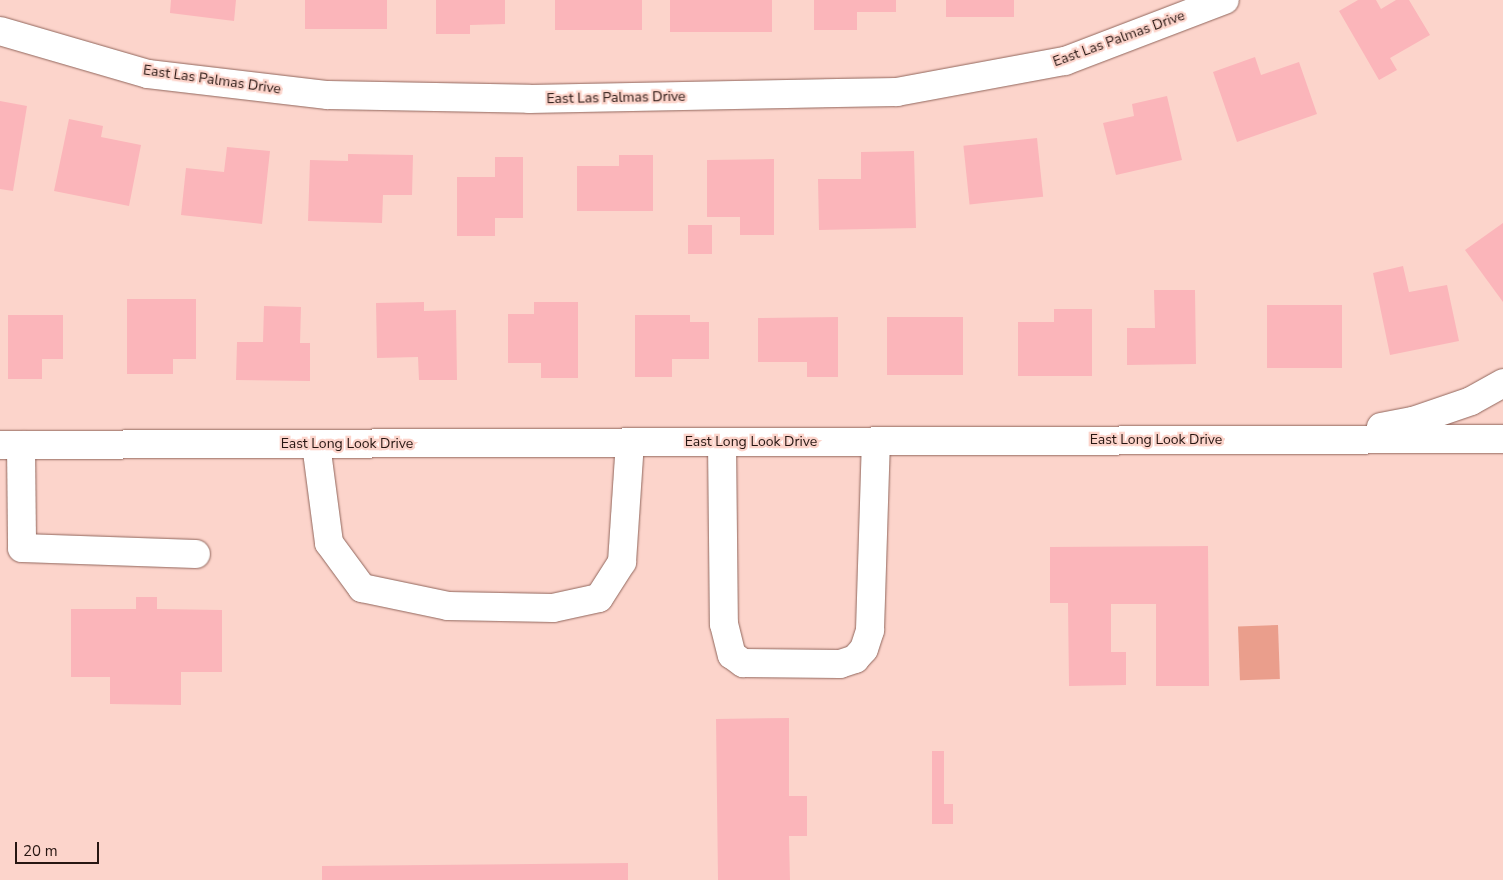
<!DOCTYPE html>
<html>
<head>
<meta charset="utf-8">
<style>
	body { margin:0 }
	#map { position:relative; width:1503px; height:880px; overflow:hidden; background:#fcd4cb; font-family:"Nunito Sans",sans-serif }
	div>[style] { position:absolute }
	.green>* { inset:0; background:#ea9e8c; transform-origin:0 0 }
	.building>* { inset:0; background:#fbb5ba; transform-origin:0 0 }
	.roads { filter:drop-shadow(0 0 1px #91665c) drop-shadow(0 0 1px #91665c) }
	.minor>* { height:28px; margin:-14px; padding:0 14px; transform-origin:14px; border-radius:14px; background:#fff }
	span { translate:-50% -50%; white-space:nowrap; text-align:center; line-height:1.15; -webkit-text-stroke:4.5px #fcd4cb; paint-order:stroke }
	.street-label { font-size:14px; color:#271612 }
	.scale { position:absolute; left:15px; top:842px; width:84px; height:22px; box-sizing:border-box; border:2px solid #271612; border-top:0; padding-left:6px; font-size:15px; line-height:18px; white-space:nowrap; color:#271612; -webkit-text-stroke:4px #fcd4cb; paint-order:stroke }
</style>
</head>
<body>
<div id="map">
	<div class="green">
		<div style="left:1278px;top:625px;width:54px;height:40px;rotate:88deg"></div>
	</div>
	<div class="building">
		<div style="clip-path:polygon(171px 0,236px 0,234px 21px,170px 13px)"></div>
		<div style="left:305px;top:0;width:82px;height:29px"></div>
		<div style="clip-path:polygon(436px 0,505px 0,505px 24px,470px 25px,470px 34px,436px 34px)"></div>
		<div style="left:555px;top:0;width:87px;height:30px"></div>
		<div style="left:670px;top:0;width:102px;height:32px"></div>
		<div style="clip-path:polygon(814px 0,896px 0,896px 12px,857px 12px,857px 30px,814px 30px)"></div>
		<div style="left:946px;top:0;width:68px;height:17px"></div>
		<div style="clip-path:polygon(1358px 0,1376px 0,1381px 9px,1396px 0,1409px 0,1430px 35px,1390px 58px,1397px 70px,1379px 80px,1339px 11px)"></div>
		<div style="clip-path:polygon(1255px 57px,1261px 75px,1299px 62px,1317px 114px,1237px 142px,1213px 72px)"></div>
		<div style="clip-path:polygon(1167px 96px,1182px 160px,1116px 175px,1103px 123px,1134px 116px,1132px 104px)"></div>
		<div style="clip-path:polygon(0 101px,27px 106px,13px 191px,0 189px)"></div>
		<div style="clip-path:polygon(69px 119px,103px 126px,101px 137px,141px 145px,129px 206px,54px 191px)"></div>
		<div style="left:1037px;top:138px;width:59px;height:74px;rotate:84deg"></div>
		<div style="clip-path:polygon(227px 147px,270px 151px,262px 224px,181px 215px,186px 168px,224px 172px)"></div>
		<div style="clip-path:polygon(914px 151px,916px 228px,819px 230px,818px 179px,861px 179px,861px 152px)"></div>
		<div style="clip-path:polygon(348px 154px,413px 155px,412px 195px,383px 195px,382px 223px,308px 221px,310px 160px,348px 161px)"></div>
		<div style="clip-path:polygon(619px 155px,653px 155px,653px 211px,577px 211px,577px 166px,619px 166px)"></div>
		<div style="clip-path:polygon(495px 157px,523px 157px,523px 218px,495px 218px,495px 236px,457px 236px,457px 177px,495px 177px)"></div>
		<div style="clip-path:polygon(774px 159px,774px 235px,740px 235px,740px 217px,707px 217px,707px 160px)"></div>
		<div style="clip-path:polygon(1503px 223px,1503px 302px,1465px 250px)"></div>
		<div style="left:688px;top:225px;width:24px;height:29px"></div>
		<div style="clip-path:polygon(1403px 266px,1409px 292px,1447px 285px,1459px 341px,1390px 355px,1373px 273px)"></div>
		<div style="clip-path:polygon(1154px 290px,1195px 290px,1196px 364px,1127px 365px,1127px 328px,1155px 328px)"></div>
		<div style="clip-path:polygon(127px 299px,196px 299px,196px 359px,173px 359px,173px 374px,127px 374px)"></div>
		<div style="clip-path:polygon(424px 302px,424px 311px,456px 310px,457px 380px,419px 380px,418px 357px,377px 358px,376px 303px)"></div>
		<div style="clip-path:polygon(534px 302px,578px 302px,578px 378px,541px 378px,541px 363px,508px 363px,508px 314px,534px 314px)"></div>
		<div style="left:1267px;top:305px;width:75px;height:63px"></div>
		<div style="clip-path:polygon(264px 306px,301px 307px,300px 343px,310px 343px,310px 381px,236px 380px,237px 342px,263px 342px)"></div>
		<div style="clip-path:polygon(1054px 309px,1092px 309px,1092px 376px,1018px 376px,1018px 322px,1054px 322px)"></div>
		<div style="clip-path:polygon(8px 315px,63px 315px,63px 359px,42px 359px,42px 379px,8px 379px)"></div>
		<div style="clip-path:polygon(635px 315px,690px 315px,690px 322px,709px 322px,709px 359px,672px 359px,672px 377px,635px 377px)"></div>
		<div style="clip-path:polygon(838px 317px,838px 377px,807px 377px,807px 362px,758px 362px,758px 318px)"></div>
		<div style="left:887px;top:317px;width:76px;height:58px"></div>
		<div style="clip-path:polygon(1208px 546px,1209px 686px,1156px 686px,1156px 604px,1111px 604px,1111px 652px,1126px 652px,1126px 685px,1069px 686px,1068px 603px,1050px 603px,1050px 547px)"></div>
		<div style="clip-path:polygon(136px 597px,157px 597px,157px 609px,222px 610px,222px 672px,181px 672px,181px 705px,110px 704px,110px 677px,71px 677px,71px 609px,136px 609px)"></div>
		<div style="clip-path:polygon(789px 718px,789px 796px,807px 796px,807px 836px,789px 836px,790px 880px,718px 880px,716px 719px)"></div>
		<div style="clip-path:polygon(932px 751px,944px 751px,944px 804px,953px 804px,953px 824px,932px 824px)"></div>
		<div style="clip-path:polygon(628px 863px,628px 880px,322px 880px,322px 866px)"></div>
	</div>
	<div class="roads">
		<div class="minor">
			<div style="left:0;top:31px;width:154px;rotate:16.2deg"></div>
			<div style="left:148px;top:74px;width:181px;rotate:6.7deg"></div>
			<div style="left:328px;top:95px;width:201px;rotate:1.1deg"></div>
			<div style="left:529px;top:99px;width:368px;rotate:-1.1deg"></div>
			<div style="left:897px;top:92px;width:171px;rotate:-10.5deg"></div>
			<div style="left:1065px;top:61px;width:171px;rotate:-20.9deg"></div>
			<div style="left:1381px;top:427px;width:33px;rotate:-11deg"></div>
			<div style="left:1413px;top:421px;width:61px;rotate:-19deg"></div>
			<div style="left:1471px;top:401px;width:37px;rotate:-29deg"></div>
			<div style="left:722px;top:442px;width:182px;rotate:89.4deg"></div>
			<div style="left:724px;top:624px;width:32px;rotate:76deg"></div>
			<div style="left:732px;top:655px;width:14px;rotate:36deg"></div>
			<div style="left:743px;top:663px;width:97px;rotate:0.6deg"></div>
			<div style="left:840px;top:664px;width:16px;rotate:-18deg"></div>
			<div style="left:855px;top:659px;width:13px;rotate:-48deg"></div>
			<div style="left:864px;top:649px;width:20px;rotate:-72deg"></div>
			<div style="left:870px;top:630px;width:189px;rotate:-88.2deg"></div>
			<div style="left:316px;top:444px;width:100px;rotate:82.5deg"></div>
			<div style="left:329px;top:543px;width:56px;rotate:53.7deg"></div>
			<div style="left:362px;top:588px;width:88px;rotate:11.8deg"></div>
			<div style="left:448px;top:606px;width:105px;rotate:1.1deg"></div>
			<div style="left:553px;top:608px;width:47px;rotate:-12.3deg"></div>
			<div style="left:599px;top:598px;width:43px;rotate:-57.4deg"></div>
			<div style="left:622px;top:562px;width:120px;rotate:-86.2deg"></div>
			<div style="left:0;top:445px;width:1503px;rotate:-0.23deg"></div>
			<div style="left:21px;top:445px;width:103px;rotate:89.4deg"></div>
			<div style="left:22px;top:548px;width:174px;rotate:2deg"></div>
		</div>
	</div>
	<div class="street-label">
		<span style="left:1119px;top:39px;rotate:-20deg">East Las Palmas Drive</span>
		<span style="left:212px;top:80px;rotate:8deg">East Las Palmas Drive</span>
		<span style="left:616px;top:98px;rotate:-1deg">East Las Palmas Drive</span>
		<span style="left:1156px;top:440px">East Long Look Drive</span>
		<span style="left:751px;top:442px">East Long Look Drive</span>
		<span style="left:347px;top:444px">East Long Look Drive</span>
	</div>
	<div class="scale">20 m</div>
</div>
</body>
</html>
